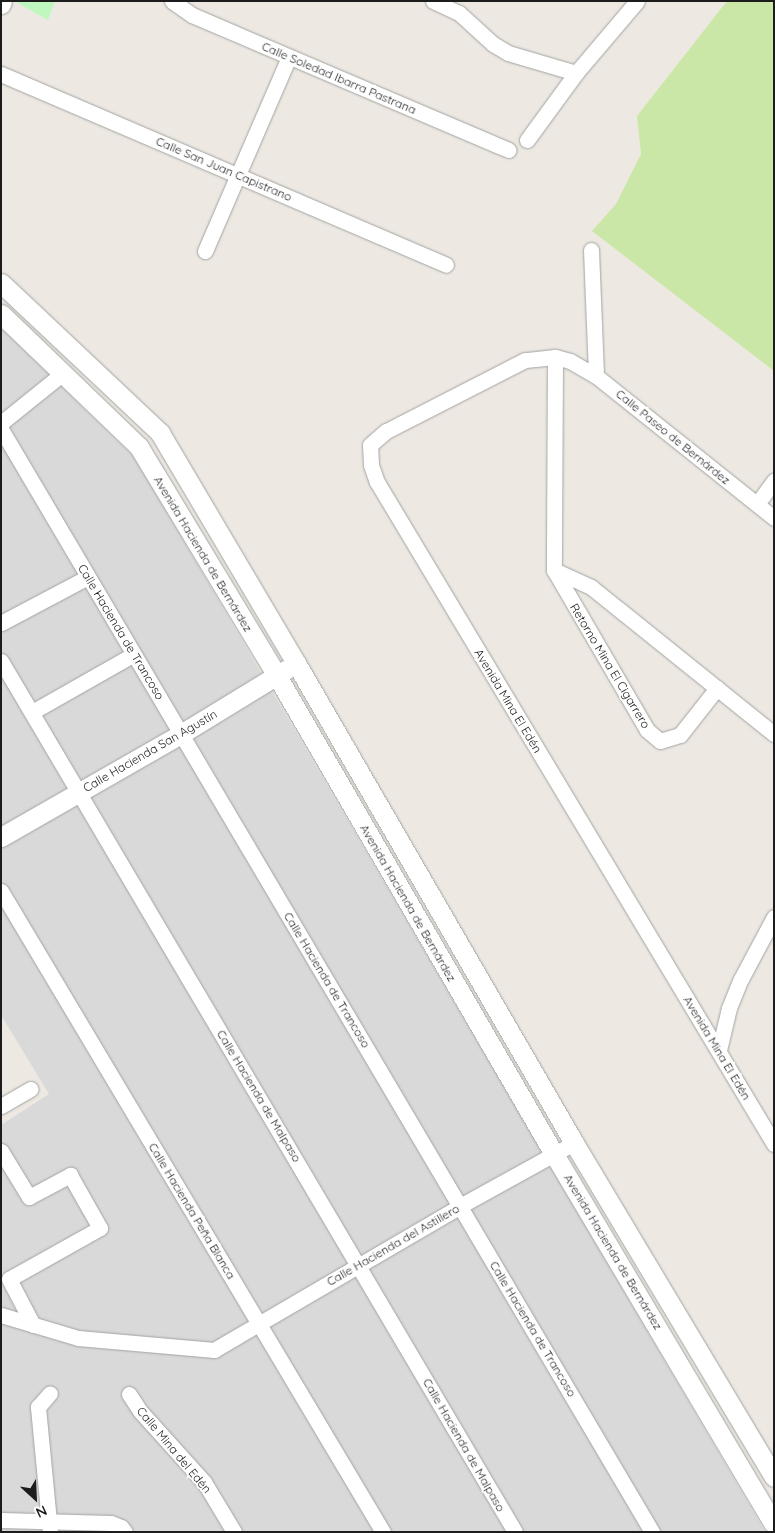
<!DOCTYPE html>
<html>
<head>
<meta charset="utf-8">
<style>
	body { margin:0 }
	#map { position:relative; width:775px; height:1533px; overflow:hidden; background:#ede9e2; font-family:Quicksand,sans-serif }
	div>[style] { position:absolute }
	.residential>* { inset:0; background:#dad9d9 }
	.grass>* { inset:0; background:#cbe7a8 }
	.park>* { inset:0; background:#bef8bf }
	.roads { filter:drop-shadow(0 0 1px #a3a3a3) drop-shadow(0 0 1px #a3a3a3) }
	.minor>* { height:15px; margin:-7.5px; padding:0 7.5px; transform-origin:7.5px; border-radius:7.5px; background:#fff }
	.tertiary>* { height:19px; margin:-9.5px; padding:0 9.5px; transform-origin:9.5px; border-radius:9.5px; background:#fff }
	span { translate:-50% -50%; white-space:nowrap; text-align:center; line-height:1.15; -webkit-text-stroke:4px #fff; paint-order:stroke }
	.street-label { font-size:12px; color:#1c1c1c }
	.frame { position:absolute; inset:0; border:2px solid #1c1c1c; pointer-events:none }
	.north { position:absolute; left:10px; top:1473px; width:50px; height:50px; -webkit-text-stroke:4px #fff; paint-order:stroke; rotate:155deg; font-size:14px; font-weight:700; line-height:20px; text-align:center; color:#1c1c1c }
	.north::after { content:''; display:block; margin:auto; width:18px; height:22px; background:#1c1c1c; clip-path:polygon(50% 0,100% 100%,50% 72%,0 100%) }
</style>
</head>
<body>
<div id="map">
	<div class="residential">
		<div style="clip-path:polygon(1px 328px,135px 458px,765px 1532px,1px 1532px,1px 1125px,49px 1094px,1px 1015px)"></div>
	</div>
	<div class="grass">
		<div style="clip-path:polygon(727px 1px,774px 1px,774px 371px,592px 231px,616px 204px,641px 154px,637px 116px)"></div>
	</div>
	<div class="park">
		<div style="clip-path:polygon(14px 1px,55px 1px,48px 20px)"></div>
	</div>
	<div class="roads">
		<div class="minor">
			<div style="left:172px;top:1px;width:24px;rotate:35deg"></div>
			<div style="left:192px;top:15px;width:344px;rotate:23.1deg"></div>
			<div style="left:433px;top:1px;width:29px;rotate:25deg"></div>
			<div style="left:459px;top:13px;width:46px;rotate:42.4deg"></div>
			<div style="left:493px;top:44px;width:17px;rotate:31deg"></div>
			<div style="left:508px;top:53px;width:71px;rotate:16.4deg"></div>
			<div style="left:1px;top:74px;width:484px;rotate:23.2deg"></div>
			<div style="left:527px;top:140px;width:83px;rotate:-53.8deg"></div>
			<div style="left:576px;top:73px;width:94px;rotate:-49.7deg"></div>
			<div style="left:591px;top:250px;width:126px;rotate:87.7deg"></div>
			<div style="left:205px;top:251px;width:211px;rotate:-66.6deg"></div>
			<div style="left:555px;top:357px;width:213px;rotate:90.3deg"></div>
			<div style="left:554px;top:570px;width:185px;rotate:59.8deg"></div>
			<div style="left:647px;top:730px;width:17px;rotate:40deg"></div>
			<div style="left:660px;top:741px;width:21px;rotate:-17deg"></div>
			<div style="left:680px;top:735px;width:60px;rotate:-51.8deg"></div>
			<div style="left:1px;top:423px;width:80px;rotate:-38.9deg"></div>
			<div style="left:1px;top:429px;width:1281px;rotate:59.45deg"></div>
			<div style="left:757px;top:504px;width:29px;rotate:-54deg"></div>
			<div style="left:774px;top:518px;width:228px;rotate:-141.4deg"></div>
			<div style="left:596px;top:376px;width:30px;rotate:-150deg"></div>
			<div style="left:570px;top:361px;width:16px;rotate:-165deg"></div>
			<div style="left:555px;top:357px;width:30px;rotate:174deg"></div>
			<div style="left:525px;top:360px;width:156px;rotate:152.9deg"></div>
			<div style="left:386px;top:431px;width:21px;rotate:139deg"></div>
			<div style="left:370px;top:445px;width:20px;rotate:87deg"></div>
			<div style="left:371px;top:465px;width:18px;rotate:71deg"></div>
			<div style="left:377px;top:482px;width:772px;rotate:59.05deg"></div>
			<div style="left:554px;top:570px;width:41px;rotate:24.7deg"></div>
			<div style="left:591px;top:587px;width:235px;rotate:38.8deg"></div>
			<div style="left:1px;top:623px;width:98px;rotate:-27.9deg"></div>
			<div style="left:1px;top:661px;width:1011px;rotate:59.45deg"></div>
			<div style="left:32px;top:712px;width:117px;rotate:-29.6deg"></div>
			<div style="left:1px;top:891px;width:746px;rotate:59.21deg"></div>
			<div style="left:719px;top:1050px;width:43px;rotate:-76.6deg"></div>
			<div style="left:729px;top:1008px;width:31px;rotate:-68deg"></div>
			<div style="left:741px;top:979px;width:70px;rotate:-62deg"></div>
			<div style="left:1px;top:1106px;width:34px;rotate:-30deg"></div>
			<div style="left:1px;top:1151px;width:54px;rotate:58.7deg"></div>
			<div style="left:29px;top:1197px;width:47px;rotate:-28.2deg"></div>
			<div style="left:70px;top:1175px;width:61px;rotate:60.5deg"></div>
			<div style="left:100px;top:1228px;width:104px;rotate:150.7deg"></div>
			<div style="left:9px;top:1279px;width:52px;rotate:62.4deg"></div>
			<div style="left:1px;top:1315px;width:80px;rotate:16.6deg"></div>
			<div style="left:78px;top:1338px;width:137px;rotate:5deg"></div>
			<div style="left:214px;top:1350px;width:285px;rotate:-30.3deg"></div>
			<div style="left:460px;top:1206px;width:130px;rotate:-28.9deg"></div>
			<div style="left:129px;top:1394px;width:20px;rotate:57deg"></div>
			<div style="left:140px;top:1411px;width:96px;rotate:48deg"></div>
			<div style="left:204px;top:1482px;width:58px;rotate:59deg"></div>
			<div style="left:1px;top:1520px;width:110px;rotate:1.6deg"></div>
			<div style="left:111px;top:1523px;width:11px;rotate:22deg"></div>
			<div style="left:121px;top:1527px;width:6px;rotate:51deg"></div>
			<div style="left:50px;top:1532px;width:126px;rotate:-95.5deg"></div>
			<div style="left:38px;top:1407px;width:18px;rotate:-49deg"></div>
		</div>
		<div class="tertiary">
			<div style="left:1px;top:4px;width:3px;rotate:-72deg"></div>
			<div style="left:1px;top:283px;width:219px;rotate:43.3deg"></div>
			<div style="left:160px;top:433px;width:267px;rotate:59.4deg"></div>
			<div style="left:296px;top:663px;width:555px;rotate:59.92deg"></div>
			<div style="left:574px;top:1143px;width:389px;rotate:59.1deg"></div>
			<div style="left:1px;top:314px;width:192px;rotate:43.9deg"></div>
			<div style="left:139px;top:447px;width:267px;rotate:58.9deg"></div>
			<div style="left:277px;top:676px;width:552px;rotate:59.91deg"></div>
			<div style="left:554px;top:1154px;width:430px;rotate:59.3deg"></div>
			<div style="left:1px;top:837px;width:207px;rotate:-29.8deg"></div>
			<div style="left:181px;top:734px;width:124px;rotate:-31.5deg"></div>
		</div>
	</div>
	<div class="street-label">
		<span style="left:339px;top:78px;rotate:23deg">Calle Soledad Ibarra Pastrana</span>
		<span style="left:224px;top:169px;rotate:23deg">Calle San Juan Capistrano</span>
		<span style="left:673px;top:437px;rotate:39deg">Calle Paseo de Bernárdez</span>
		<span style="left:203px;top:554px;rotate:59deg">Avenida Hacienda de Bernárdez</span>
		<span style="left:121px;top:632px;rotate:59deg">Calle Hacienda de Trancoso</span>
		<span style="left:610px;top:666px;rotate:59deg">Retorno Mina El Cigarrero</span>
		<span style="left:508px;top:701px;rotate:59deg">Avenida Mina El Edén</span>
		<span style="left:150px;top:751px;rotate:-30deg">Calle Hacienda San Agustín</span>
		<span style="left:408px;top:903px;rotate:60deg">Avenida Hacienda de Bernárdez</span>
		<span style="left:327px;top:980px;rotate:59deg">Calle Hacienda de Trancoso</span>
		<span style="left:717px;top:1048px;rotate:59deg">Avenida Mina El Edén</span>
		<span style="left:259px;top:1096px;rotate:59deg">Calle Hacienda de Malpaso</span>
		<span style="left:192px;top:1211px;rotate:59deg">Calle Hacienda Peña Blanca</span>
		<span style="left:393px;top:1245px;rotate:-30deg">Calle Hacienda del Astillero</span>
		<span style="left:613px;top:1252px;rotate:59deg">Avenida Hacienda de Bernárdez</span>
		<span style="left:533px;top:1329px;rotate:59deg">Calle Hacienda de Trancoso</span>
		<span style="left:464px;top:1445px;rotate:60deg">Calle Hacienda de Malpaso</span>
		<span style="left:174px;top:1450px;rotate:50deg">Calle Mina del Edén</span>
	</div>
	<div class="frame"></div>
	<div class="north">N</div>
</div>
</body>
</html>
